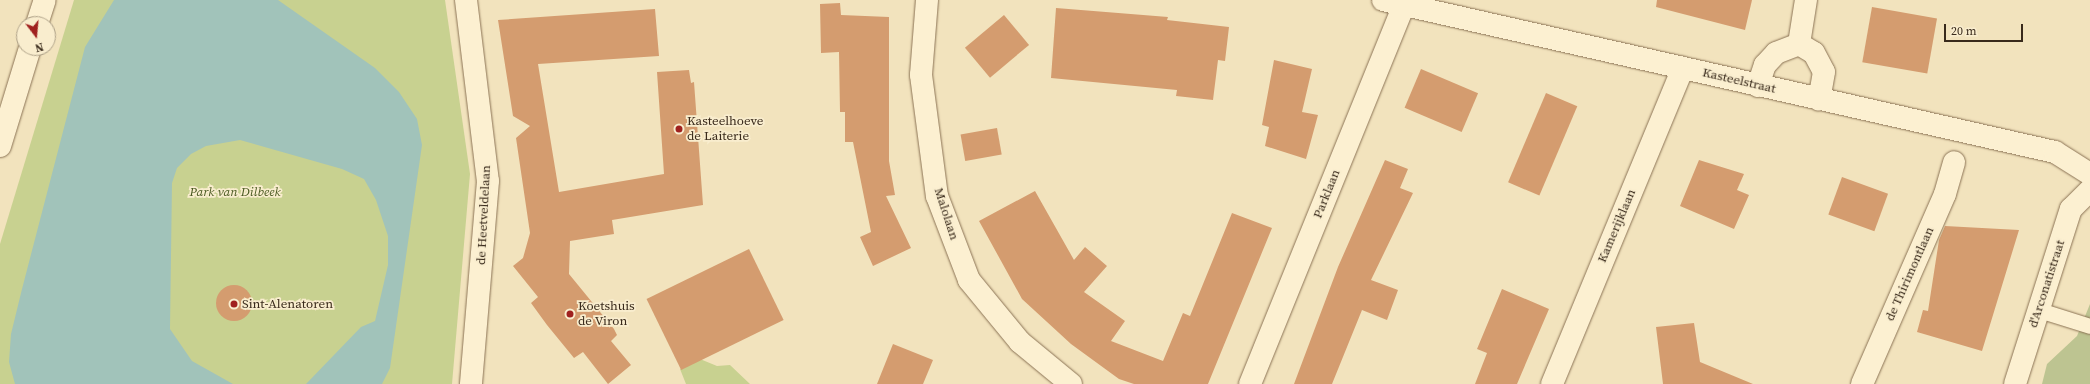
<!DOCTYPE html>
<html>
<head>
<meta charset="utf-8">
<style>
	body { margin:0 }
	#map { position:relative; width:2090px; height:384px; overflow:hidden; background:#f2e3bd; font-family:"Source Serif 4",serif }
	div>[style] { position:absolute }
	.green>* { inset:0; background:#c8d190 }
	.cemetery>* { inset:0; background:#bdc491 }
	.water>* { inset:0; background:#a1c3ba }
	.building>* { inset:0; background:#d49c6f; transform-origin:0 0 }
	.round { border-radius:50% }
	.roads { filter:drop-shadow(0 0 1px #8b7355) drop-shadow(0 0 1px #8b7355) }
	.service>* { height:15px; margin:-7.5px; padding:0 7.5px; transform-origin:7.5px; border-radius:7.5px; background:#fcf0d1 }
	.minor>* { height:22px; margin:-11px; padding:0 11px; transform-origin:11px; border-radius:11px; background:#fcf0d1 }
	.tertiary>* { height:22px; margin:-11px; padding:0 11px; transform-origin:11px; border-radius:11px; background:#fcf0d1 }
	.dots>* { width:11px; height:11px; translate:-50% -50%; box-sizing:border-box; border:2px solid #f9edce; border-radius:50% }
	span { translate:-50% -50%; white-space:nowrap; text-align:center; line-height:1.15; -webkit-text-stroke:3.5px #f9edce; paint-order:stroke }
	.street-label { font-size:13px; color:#392a1b }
	.poi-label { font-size:13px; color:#392a1b }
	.left { translate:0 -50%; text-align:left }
	.park-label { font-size:13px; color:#48581f; font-style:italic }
	.north { position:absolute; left:16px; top:16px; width:40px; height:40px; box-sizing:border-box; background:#f9edce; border:1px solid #ac9f86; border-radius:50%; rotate:164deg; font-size:11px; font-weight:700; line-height:16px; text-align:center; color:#392a1b }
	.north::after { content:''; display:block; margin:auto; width:14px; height:18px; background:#a0211f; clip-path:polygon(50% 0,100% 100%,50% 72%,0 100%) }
	.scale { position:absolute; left:1944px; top:24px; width:79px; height:18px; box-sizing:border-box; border:2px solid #392a1b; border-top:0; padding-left:5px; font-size:12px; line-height:14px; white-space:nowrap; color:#392a1b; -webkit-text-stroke:3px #f9edce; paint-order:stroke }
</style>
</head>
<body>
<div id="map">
	<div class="green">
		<div style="clip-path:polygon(74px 0,445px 0,470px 174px,452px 384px,0 384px,0 244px)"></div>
		<div style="clip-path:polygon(700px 359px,717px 366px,730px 365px,750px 384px,686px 384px,680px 369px)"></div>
	</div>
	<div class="cemetery">
		<div style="clip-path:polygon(2090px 304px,2090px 384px,2042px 384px,2047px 364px,2077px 336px)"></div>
	</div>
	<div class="water">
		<div style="clip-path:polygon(114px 0,278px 0,375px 68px,399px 92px,417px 119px,422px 145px,390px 368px,382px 384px,306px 384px,361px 327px,375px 321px,388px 265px,388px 236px,376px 200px,364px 179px,342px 169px,240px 140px,206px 146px,191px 154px,177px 168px,172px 183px,170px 329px,192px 361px,233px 384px,15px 384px,9px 362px,11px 334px,22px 289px,85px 47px)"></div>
	</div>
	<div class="building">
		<div style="clip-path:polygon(1657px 0,1752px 0,1745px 30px,1656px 7px)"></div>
		<div style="clip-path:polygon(840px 3px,841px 15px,889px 17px,889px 161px,895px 195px,886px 196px,911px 248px,873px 266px,860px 237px,871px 232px,853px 142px,845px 142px,845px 112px,840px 112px,839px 52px,821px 53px,820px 4px)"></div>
		<div style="left:1872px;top:7px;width:66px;height:56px;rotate:10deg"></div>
		<div style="clip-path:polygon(1056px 8px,1168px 17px,1167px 20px,1229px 27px,1225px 61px,1218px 60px,1213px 100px,1176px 96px,1177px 90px,1051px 78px)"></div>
		<div style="clip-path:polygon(655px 9px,659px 56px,538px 64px,559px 192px,664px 174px,657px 72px,689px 70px,691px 83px,694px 82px,703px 205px,612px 220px,614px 234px,570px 241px,569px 274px,614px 329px,617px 335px,611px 341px,631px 365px,608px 384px,583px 352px,574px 358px,547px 325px,531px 303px,538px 297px,513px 266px,523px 258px,530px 233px,516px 138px,530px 126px,513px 116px,498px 20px)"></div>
		<div style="left:1004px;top:15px;width:39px;height:51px;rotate:50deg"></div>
		<div style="clip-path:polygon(1274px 60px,1312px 69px,1302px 112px,1318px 115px,1306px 159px,1265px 146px,1269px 127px,1262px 125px)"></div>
		<div style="left:1421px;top:69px;width:62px;height:42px;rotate:23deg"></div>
		<div style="left:1546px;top:93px;width:34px;height:97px;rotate:23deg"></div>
		<div style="left:997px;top:128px;width:27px;height:37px;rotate:80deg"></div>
		<div style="clip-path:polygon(1385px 160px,1408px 169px,1400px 188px,1413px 193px,1371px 280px,1398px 290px,1387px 320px,1362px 310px,1332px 384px,1294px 384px,1338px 267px)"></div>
		<div style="clip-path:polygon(1699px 160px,1744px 174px,1737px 190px,1749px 195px,1734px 229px,1680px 206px)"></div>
		<div style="left:1842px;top:177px;width:49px;height:40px;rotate:20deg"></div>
		<div style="clip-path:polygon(1035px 191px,1074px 260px,1085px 247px,1107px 266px,1084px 292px,1125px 321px,1111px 341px,1163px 361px,1183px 313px,1190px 316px,1232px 213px,1272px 228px,1208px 384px,1134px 384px,1119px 379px,1071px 344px,1022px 299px,979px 221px)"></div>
		<div style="clip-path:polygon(1945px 226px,2019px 230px,1982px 351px,1917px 332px,1923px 310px,1928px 311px,1939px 240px)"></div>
		<div style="left:749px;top:249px;width:79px;height:114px;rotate:64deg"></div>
		<div class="round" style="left:216px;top:285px;width:36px;height:36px"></div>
		<div style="clip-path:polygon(1502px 289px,1549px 309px,1517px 384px,1475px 384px,1487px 353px,1477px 349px)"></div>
		<div style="clip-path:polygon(1694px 323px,1700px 362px,1753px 384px,1663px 384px,1656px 327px)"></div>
		<div style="clip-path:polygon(893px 344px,933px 360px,923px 384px,877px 384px)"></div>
	</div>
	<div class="roads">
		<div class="service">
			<div style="left:2039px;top:310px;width:53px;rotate:17.4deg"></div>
		</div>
		<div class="minor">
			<div style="left:466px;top:0;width:182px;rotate:83.1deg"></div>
			<div style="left:488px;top:181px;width:204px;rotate:94.8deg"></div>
			<div style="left:927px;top:0;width:75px;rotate:94.6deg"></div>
			<div style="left:921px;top:75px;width:122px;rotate:82.5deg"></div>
			<div style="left:937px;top:196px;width:90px;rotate:69.1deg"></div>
			<div style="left:969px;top:280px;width:80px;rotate:50.6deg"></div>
			<div style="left:1020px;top:342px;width:66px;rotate:39.5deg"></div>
			<div style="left:37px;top:24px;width:25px;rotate:-72deg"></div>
			<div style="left:1799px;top:44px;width:17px;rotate:31deg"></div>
			<div style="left:1814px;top:53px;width:21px;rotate:62deg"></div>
			<div style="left:1824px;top:72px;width:28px;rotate:100deg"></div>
			<div style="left:1758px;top:86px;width:22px;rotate:-72deg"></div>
			<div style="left:1765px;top:65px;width:16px;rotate:-47deg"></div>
			<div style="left:1776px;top:53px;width:25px;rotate:-21deg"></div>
			<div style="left:1799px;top:44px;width:45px;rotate:-81deg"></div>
			<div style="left:0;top:146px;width:102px;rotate:-73deg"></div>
			<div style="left:1250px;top:384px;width:409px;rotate:-67.9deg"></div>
			<div style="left:1552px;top:384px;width:342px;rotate:-67.5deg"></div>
			<div style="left:1862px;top:384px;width:207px;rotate:-66.4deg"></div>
			<div style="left:1945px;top:194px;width:33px;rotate:-74deg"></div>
			<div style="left:2015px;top:384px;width:184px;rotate:-72.3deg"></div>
			<div style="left:2071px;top:209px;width:27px;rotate:-45deg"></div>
		</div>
		<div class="tertiary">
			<div style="left:1383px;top:0;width:689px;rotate:12.75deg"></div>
			<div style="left:2055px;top:152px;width:41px;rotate:32.2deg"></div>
		</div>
	</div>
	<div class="dots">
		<div style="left:679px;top:129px;background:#a0211f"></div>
		<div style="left:234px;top:304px;background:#a0211f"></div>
		<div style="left:570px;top:314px;background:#a0211f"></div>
	</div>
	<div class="street-label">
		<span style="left:1739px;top:81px;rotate:13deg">Kasteelstraat</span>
		<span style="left:1327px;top:194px;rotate:-68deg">Parklaan</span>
		<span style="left:946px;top:214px;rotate:72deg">Malolaan</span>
		<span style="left:484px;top:215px;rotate:-87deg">de Heetveldelaan</span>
		<span style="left:1617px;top:226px;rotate:-67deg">Kamerijklaan</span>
		<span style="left:1910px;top:274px;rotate:-66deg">de Thirimontlaan</span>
		<span style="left:2047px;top:284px;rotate:-72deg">d'Arconatistraat</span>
	</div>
	<div class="poi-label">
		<span class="left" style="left:687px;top:129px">Kasteelhoeve<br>de Laiterie</span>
		<span class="left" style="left:242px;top:304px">Sint-Alenatoren</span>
		<span class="left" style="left:578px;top:314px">Koetshuis<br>de Viron</span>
	</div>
	<div class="park-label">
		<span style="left:235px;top:192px">Park van Dilbeek</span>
	</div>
	<div class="north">N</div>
	<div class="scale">20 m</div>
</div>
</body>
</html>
